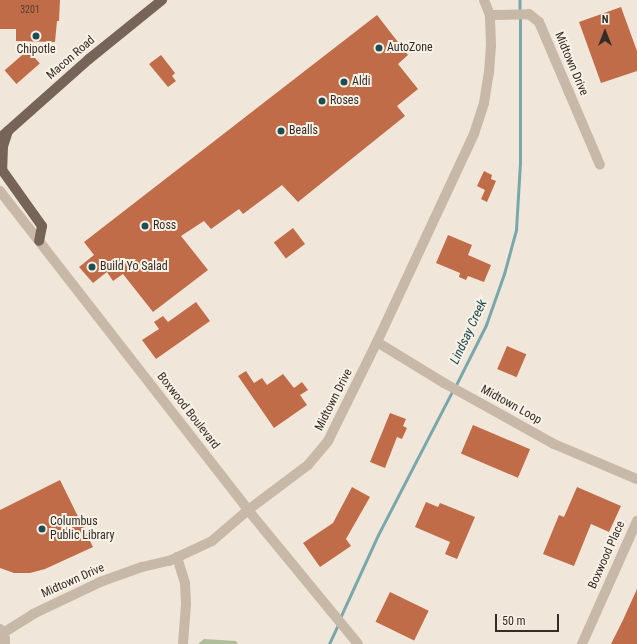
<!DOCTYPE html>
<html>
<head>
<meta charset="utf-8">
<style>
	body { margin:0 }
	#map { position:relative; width:637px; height:644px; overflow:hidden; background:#f0e7da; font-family:"Roboto Condensed",sans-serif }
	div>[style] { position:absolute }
	.green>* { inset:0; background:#b1be9b }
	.stream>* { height:2.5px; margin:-1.25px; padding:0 1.25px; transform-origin:1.25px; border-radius:1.25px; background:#7aa7ac }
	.building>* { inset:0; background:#c16c48; transform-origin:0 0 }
	.minor>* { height:10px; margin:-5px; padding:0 5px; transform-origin:5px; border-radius:5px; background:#c8b8a7 }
	.major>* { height:10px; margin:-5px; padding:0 5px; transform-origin:5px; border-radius:5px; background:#766459 }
	.dots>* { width:11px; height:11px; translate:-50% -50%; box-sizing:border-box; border:2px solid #f8f1e6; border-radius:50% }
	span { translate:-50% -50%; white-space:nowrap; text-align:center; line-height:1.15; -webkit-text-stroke:4px #f8f1e6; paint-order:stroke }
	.number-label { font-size:10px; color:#573c2f }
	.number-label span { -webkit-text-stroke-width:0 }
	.poi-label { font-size:12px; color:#342c27 }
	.left { translate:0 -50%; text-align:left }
	.street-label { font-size:12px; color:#342c27 }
	.water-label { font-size:13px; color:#1f4d54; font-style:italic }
	.north { position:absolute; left:585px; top:12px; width:40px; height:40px; -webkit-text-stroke:3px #f8f1e6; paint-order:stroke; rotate:0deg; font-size:11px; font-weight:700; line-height:16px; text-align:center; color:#342c27 }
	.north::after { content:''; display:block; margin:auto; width:14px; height:18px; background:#342c27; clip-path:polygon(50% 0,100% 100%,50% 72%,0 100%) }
	.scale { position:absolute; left:495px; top:614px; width:64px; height:18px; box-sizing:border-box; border:2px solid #342c27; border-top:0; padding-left:5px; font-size:12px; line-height:14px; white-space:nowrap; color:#342c27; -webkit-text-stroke:3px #f8f1e6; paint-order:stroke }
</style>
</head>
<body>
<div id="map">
	<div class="green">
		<div style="clip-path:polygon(204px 639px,236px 641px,238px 644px,198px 644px)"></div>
	</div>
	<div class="stream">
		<div style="left:520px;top:0;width:12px;rotate:90deg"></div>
		<div style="left:456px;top:385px;width:67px;rotate:-63.4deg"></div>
		<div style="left:486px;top:325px;width:54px;rotate:-70.6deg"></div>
		<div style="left:504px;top:274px;width:46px;rotate:-74.7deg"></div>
		<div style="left:516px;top:230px;width:68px;rotate:-86.6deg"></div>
		<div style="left:520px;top:162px;width:146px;rotate:-90deg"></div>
		<div style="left:340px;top:618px;width:91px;rotate:-65.4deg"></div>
		<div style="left:378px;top:535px;width:163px;rotate:-62.7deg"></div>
		<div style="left:329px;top:644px;width:21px;rotate:-65deg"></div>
	</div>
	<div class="building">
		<div style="clip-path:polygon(0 0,60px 0,59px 21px,57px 21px,55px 42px,16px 41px,16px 29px,0 29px)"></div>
		<div style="clip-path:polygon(621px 7px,637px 51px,637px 71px,601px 83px,579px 22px)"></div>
		<div style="clip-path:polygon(377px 15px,408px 55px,398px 64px,418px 89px,397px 106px,405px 116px,298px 202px,282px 185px,243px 214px,239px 209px,211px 229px,204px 221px,181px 236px,208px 270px,153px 312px,123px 274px,113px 281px,107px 272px,93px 283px,79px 267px,94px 255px,84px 242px)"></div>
		<div style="left:28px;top:50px;width:18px;height:31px;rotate:49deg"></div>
		<div style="clip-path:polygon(161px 55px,175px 73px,172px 76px,176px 81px,168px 87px,149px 64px)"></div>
		<div style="clip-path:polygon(484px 171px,492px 175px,491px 179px,496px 181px,487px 202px,481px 199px,485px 190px,477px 186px)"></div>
		<div style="left:293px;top:228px;width:20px;height:24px;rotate:53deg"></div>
		<div style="clip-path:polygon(448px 235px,472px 245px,468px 255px,491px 265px,484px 282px,468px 276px,466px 280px,459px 277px,460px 273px,436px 263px)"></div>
		<div style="clip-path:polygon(196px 302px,210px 321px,156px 359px,142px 340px,159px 329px,154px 322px,163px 316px,168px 322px)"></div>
		<div style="left:507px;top:346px;width:21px;height:25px;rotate:23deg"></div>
		<div style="clip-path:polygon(246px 371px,254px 383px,262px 378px,267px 385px,283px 374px,294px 388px,302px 382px,308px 390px,300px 395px,307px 405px,274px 428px,238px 376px)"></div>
		<div style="clip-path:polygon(390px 413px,406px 419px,403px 426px,407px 428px,402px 439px,397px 437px,385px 468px,370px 462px)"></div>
		<div style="left:473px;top:425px;width:62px;height:31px;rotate:23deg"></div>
		<div style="clip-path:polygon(60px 480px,93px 547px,45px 569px,30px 573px,14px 573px,0 568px,0 510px)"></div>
		<div style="clip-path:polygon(352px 487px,370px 497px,346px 539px,351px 546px,320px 567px,303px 543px,333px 523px)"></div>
		<div style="clip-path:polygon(577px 487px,621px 506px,609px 532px,591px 524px,574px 566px,543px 554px,559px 515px,564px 517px)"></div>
		<div style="clip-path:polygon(426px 502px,438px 507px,440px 503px,475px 517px,457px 559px,445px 554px,450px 542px,415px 527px)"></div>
		<div style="clip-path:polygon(637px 589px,637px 644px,611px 644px,623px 620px)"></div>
		<div style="left:390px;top:592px;width:43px;height:33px;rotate:26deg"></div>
	</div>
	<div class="minor">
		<div style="left:490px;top:15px;width:39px;rotate:-1deg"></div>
		<div style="left:529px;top:14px;width:13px;rotate:39deg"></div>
		<div style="left:539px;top:22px;width:155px;rotate:66.9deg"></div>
		<div style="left:0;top:191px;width:404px;rotate:52.1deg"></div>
		<div style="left:248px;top:510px;width:173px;rotate:50.6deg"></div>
		<div style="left:377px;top:342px;width:79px;rotate:31.5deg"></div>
		<div style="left:444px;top:383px;width:126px;rotate:29deg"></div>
		<div style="left:554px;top:444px;width:90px;rotate:22.9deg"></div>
		<div style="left:177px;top:557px;width:28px;rotate:73deg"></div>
		<div style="left:185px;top:584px;width:20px;rotate:87deg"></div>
		<div style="left:186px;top:604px;width:40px;rotate:94.3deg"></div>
		<div style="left:0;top:629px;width:11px;rotate:63deg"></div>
		<div style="left:5px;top:639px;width:5px;rotate:90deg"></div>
		<div style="left:3px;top:633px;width:36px;rotate:-32deg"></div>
		<div style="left:33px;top:614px;width:74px;rotate:-25.5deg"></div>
		<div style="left:100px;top:582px;width:45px;rotate:-19.7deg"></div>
		<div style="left:142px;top:567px;width:28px;rotate:-13deg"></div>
		<div style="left:169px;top:561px;width:47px;rotate:-24.9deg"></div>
		<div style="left:212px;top:541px;width:48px;rotate:-40.7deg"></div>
		<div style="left:248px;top:510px;width:75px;rotate:-36.9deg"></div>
		<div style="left:308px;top:465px;width:31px;rotate:-50deg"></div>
		<div style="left:328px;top:441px;width:110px;rotate:-63.7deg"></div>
		<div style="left:377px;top:342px;width:230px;rotate:-65deg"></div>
		<div style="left:474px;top:134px;width:33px;rotate:-72deg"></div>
		<div style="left:484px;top:103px;width:30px;rotate:-81deg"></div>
		<div style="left:489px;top:73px;width:27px;rotate:-86deg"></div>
		<div style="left:491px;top:46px;width:31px;rotate:-92deg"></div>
		<div style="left:490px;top:15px;width:16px;rotate:-112deg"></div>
		<div style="left:582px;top:644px;width:135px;rotate:-65.9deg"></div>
	</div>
	<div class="major">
		<div style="left:8px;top:131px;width:16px;rotate:108deg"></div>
		<div style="left:3px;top:146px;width:24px;rotate:92deg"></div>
		<div style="left:2px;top:170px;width:69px;rotate:54.5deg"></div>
		<div style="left:42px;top:226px;width:15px;rotate:101deg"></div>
		<div style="left:0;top:138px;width:119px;rotate:-41.6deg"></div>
		<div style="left:89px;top:59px;width:94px;rotate:-38.9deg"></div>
	</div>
	<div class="dots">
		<div style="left:36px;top:36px;background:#1f4d54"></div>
		<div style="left:379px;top:48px;background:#1f4d54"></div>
		<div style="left:344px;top:82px;background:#1f4d54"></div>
		<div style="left:322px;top:101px;background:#1f4d54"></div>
		<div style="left:281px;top:131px;background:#1f4d54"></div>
		<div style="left:145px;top:226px;background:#1f4d54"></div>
		<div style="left:92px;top:267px;background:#1f4d54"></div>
		<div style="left:42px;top:529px;background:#1f4d54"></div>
	</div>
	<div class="number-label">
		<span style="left:30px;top:10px">3201</span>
	</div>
	<div class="poi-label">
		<span class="left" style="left:387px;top:48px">AutoZone</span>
		<span style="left:36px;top:50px">Chipotle</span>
		<span class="left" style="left:352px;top:82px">Aldi</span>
		<span class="left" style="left:330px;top:101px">Roses</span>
		<span class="left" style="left:289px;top:131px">Bealls</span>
		<span class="left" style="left:153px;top:226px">Ross</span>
		<span class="left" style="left:100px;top:267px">Build Yo Salad</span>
		<span class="left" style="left:50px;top:529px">Columbus<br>Public Library</span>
	</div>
	<div class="street-label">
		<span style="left:71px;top:58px;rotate:-41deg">Macon Road</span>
		<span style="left:571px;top:64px;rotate:67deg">Midtown Drive</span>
		<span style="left:334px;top:400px;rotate:-63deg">Midtown Drive</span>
		<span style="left:511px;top:405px;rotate:29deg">Midtown Loop</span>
		<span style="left:188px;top:411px;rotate:52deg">Boxwood Boulevard</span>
		<span style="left:607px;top:555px;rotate:-66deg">Boxwood Place</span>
		<span style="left:73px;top:581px;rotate:-24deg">Midtown Drive</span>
	</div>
	<div class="water-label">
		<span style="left:469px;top:332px;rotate:-65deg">Lindsay Creek</span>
	</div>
	<div class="north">N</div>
	<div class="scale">50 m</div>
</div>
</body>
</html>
